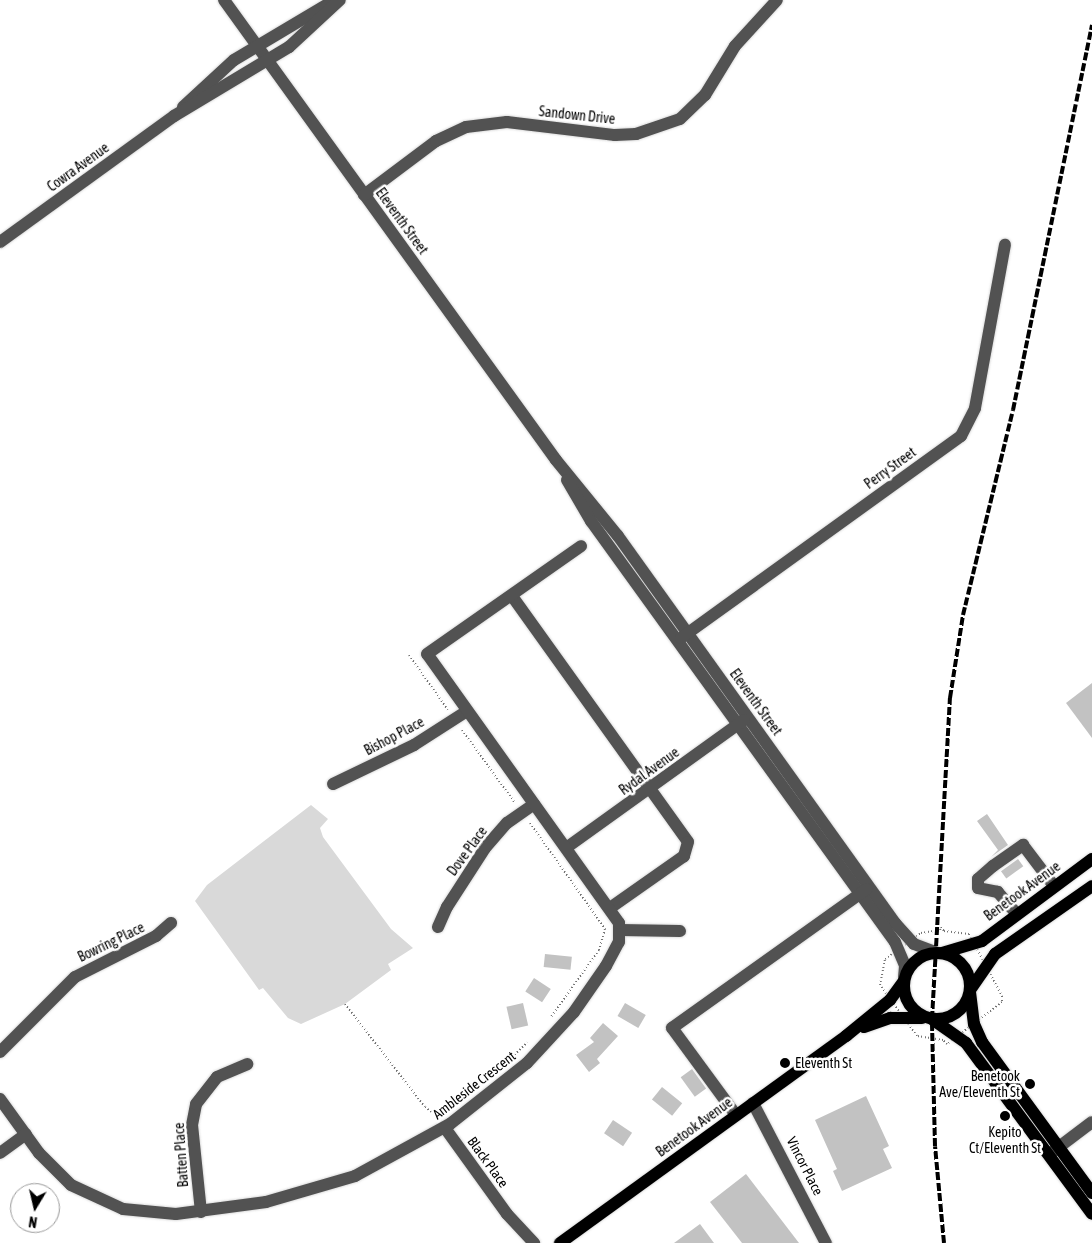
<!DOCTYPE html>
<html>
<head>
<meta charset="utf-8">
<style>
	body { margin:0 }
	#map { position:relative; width:1092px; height:1243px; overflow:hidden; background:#fff; font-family:"Asap Condensed",sans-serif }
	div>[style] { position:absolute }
	.green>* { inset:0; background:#d9d9d9 }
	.building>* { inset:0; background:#c2c2c2; transform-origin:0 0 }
	.path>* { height:2px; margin-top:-1px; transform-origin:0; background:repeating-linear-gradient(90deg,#747474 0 1px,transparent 0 3.5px) }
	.roads { filter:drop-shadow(0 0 1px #dbdbdb) drop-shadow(0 0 1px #dbdbdb) }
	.minor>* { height:12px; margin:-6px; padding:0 6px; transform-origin:6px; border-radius:6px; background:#525252 }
	.major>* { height:12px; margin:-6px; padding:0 6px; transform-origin:6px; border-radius:6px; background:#000 }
	.major>.ring { margin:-6px; padding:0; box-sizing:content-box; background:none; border:12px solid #000; border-radius:50% }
	.rail>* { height:4px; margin-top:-2px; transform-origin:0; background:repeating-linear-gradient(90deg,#000 0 8px,transparent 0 10.5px) }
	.dots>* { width:14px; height:14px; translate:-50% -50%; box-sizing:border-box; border:2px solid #fff; border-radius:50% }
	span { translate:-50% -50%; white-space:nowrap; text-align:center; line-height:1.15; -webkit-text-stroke:5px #fff; paint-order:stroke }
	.street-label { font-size:14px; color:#000 }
	.poi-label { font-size:14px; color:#000 }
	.left { translate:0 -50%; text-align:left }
	.right { translate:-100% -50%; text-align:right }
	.north { position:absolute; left:10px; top:1183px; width:50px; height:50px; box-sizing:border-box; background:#fff; border:1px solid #999; border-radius:50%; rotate:189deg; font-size:14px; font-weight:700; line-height:20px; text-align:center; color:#000 }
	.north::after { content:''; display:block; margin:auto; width:18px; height:22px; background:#000; clip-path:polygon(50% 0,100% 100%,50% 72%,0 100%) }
</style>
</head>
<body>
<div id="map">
	<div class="green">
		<div style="clip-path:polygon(311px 805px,328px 819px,320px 828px,323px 837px,391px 929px,413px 948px,388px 964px,391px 970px,345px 1004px,301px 1024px,288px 1018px,263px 988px,259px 990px,195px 901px,207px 885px)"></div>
	</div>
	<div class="building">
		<div style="clip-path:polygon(1092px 683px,1092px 738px,1066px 703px)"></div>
		<div style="clip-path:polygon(987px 814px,1008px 845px,991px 857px,998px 850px,977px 821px)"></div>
		<div style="left:1018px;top:859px;width:9px;height:21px;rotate:54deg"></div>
		<div style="left:545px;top:954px;width:27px;height:13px;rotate:6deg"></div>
		<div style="left:534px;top:978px;width:20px;height:16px;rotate:33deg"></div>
		<div style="left:523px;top:1003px;width:23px;height:17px;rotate:77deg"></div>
		<div style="left:625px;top:1003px;width:24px;height:15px;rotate:30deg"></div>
		<div style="clip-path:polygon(603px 1023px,618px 1036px,597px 1059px,600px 1063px,589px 1072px,576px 1055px,594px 1042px,590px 1038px)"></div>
		<div style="left:692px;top:1069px;width:24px;height:14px;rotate:54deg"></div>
		<div style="left:662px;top:1087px;width:26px;height:16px;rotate:39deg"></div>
		<div style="clip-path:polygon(866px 1096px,889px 1146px,883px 1149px,892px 1168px,842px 1191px,833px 1171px,837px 1169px,815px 1120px)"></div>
		<div style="left:613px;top:1120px;width:23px;height:16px;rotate:34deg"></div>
		<div style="clip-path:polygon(746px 1174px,799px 1243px,742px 1243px,710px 1202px)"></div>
		<div style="clip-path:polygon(700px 1224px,714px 1243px,674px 1243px)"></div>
	</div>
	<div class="path">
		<div style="left:409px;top:655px;width:67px;rotate:54.7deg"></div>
		<div style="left:462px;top:730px;width:90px;rotate:54deg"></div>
		<div style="left:530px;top:823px;width:130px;rotate:54.7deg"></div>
		<div style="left:605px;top:929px;width:22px;rotate:106deg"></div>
		<div style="left:599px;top:950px;width:82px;rotate:125.6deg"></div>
		<div style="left:941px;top:927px;width:5px;rotate:53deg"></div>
		<div style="left:944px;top:931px;width:25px;rotate:7deg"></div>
		<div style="left:969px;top:934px;width:70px;rotate:62deg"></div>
		<div style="left:1002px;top:996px;width:6px;rotate:90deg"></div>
		<div style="left:1002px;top:1002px;width:69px;rotate:142.6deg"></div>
		<div style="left:947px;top:1044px;width:6px;rotate:-135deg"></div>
		<div style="left:943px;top:1040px;width:26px;rotate:-171deg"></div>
		<div style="left:917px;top:1036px;width:63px;rotate:-126deg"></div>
		<div style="left:880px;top:985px;width:26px;rotate:-79deg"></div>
		<div style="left:885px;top:959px;width:44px;rotate:-35.8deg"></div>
		<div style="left:921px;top:933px;width:19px;rotate:-9deg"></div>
		<div style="left:940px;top:930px;width:3px;rotate:-72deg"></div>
		<div style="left:345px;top:1004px;width:130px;rotate:52.2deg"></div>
		<div style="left:425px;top:1107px;width:15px;rotate:37deg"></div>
		<div style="left:437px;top:1116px;width:24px;rotate:-36deg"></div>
		<div style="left:507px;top:1062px;width:28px;rotate:-44deg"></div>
	</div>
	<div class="roads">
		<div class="minor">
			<div style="left:224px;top:0;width:567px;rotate:54.18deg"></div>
			<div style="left:556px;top:460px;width:98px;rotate:50.8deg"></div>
			<div style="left:618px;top:536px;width:476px;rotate:54.4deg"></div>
			<div style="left:895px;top:923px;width:28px;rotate:48deg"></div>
			<div style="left:914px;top:944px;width:25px;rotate:21deg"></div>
			<div style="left:183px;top:107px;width:69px;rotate:-42.7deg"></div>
			<div style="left:234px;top:60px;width:115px;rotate:-30.8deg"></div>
			<div style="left:364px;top:195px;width:90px;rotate:-36.9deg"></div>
			<div style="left:436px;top:141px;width:33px;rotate:-25deg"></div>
			<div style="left:466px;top:127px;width:41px;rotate:-7deg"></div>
			<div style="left:507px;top:122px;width:109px;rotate:6.9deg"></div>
			<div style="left:615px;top:135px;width:21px;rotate:-3deg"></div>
			<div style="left:636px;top:134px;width:46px;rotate:-18.8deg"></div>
			<div style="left:680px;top:119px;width:35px;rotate:-44deg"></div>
			<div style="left:705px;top:95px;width:57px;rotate:-58.5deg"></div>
			<div style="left:735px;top:46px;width:62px;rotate:-47.6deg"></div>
			<div style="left:0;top:242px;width:215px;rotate:-35.9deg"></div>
			<div style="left:174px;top:116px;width:134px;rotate:-31deg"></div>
			<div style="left:289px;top:47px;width:69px;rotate:-42.7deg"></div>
			<div style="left:567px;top:480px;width:48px;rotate:59.7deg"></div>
			<div style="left:591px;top:521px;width:519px;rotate:54.17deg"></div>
			<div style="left:895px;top:942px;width:26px;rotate:67deg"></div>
			<div style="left:905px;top:966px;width:12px;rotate:95deg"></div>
			<div style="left:512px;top:596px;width:302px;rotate:54.4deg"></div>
			<div style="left:688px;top:842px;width:15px;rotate:106deg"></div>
			<div style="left:684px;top:856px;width:90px;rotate:144.9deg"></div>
			<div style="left:681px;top:638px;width:345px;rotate:-35.8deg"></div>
			<div style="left:961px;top:436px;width:31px;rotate:-63deg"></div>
			<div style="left:975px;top:408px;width:166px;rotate:-79.6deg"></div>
			<div style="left:333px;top:784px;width:90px;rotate:-25.7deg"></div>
			<div style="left:414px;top:745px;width:63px;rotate:-32.7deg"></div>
			<div style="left:566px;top:848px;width:219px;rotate:-35.7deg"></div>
			<div style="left:1016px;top:913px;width:28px;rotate:-131deg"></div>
			<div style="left:998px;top:892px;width:20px;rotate:-169deg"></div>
			<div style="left:978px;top:888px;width:9px;rotate:-90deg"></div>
			<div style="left:978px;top:879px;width:20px;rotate:-41deg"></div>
			<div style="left:993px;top:866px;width:37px;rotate:-35deg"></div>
			<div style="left:1023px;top:845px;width:51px;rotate:52.9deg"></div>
			<div style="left:438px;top:927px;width:22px;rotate:-66deg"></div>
			<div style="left:447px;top:907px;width:70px;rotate:-57.2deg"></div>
			<div style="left:485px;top:848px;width:33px;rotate:-49deg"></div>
			<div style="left:507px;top:823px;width:33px;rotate:-35deg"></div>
			<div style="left:620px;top:930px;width:60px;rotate:1deg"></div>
			<div style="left:0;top:1052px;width:106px;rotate:-45deg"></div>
			<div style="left:75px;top:977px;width:91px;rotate:-26.8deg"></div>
			<div style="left:156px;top:936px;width:20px;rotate:-41deg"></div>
			<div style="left:0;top:1099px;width:67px;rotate:54.2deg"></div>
			<div style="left:39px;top:1153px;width:45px;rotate:45deg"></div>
			<div style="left:71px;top:1185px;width:57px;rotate:24.8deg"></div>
			<div style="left:123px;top:1209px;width:53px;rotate:5.4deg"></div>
			<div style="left:176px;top:1214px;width:91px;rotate:-7.6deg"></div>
			<div style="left:266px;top:1202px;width:93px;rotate:-16.3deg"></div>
			<div style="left:355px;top:1176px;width:108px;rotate:-28.7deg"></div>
			<div style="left:450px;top:1124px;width:98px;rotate:-38.4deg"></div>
			<div style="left:527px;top:1063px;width:69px;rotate:-47.3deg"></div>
			<div style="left:574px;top:1012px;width:56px;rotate:-55.2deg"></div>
			<div style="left:606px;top:966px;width:27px;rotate:-62deg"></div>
			<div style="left:619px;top:942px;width:19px;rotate:-90deg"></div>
			<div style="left:619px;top:923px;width:330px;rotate:-125.5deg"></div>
			<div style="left:427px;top:654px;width:188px;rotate:-35deg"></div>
			<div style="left:753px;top:1103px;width:158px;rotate:62.5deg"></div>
			<div style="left:736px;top:1115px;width:108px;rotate:-126.3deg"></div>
			<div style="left:672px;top:1028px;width:239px;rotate:-35.5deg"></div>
			<div style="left:445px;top:1128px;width:106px;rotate:54.2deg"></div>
			<div style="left:507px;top:1214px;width:40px;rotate:47deg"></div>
			<div style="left:0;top:1153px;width:32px;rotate:-36deg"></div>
			<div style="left:1051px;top:1153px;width:51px;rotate:-37.1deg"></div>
			<div style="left:201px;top:1212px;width:87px;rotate:-95.9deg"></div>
			<div style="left:192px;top:1125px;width:21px;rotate:-79deg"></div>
			<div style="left:196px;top:1104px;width:34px;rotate:-52deg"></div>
			<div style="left:217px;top:1077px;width:33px;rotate:-23deg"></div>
		</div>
		<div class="major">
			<div class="ring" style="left:904px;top:953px;width:54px;height:54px"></div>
			<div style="left:942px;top:953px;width:42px;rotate:-16.7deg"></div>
			<div style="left:982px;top:941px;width:137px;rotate:-36.7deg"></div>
			<div style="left:970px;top:990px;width:44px;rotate:-55.2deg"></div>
			<div style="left:995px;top:954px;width:118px;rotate:-35deg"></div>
			<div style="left:970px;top:992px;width:32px;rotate:83deg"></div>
			<div style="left:974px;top:1024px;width:20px;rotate:66deg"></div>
			<div style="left:982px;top:1042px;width:187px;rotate:53.9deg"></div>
			<div style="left:932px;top:1019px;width:42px;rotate:35.2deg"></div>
			<div style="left:966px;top:1043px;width:212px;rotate:53.6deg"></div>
			<div style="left:864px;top:1027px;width:28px;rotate:-19deg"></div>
			<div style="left:890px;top:1018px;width:32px"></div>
			<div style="left:560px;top:1243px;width:353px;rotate:-35.9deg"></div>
			<div style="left:846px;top:1036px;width:57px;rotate:-39.3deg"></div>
			<div style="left:890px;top:1000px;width:22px;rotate:-54deg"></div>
		</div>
	</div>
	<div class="rail">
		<div style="left:944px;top:1243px;width:97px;rotate:-95.3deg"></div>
		<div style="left:935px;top:1146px;width:127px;rotate:-91.4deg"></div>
		<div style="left:932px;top:1019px;width:322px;rotate:-86.8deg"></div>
		<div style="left:950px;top:698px;width:84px;rotate:-81.1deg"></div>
		<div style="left:963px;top:615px;width:211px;rotate:-76.3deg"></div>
		<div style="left:1013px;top:410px;width:393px;rotate:-78.4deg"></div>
	</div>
	<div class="dots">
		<div style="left:785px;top:1063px;background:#000"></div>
		<div style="left:1030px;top:1084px;background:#000"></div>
		<div style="left:1005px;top:1116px;background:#000"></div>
	</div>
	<div class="street-label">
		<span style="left:577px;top:115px;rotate:6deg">Sandown Drive</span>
		<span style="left:78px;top:167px;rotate:-36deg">Cowra Avenue</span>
		<span style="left:402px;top:221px;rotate:54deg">Eleventh Street</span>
		<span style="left:890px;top:468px;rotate:-36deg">Perry Street</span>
		<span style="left:756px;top:702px;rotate:54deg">Eleventh Street</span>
		<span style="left:394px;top:736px;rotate:-28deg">Bishop Place</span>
		<span style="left:649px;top:771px;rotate:-36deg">Rydal Avenue</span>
		<span style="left:467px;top:851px;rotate:-54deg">Dove Place</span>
		<span style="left:1022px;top:891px;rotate:-36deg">Benetook Avenue</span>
		<span style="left:111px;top:942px;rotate:-26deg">Bowring Place</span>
		<span style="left:474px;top:1085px;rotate:-38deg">Ambleside Crescent</span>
		<span style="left:694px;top:1127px;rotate:-36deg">Benetook Avenue</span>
		<span style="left:181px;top:1155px;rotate:-94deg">Batten Place</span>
		<span style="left:488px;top:1162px;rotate:54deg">Black Place</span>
		<span style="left:805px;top:1166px;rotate:63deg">Vincor Place</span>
	</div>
	<div class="poi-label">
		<span class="left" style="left:795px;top:1063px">Eleventh St</span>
		<span class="right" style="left:1020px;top:1084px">Benetook<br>Ave/Eleventh St</span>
		<span style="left:1005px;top:1140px">Kepito<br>Ct/Eleventh St</span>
	</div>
	<div class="north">N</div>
</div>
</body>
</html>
